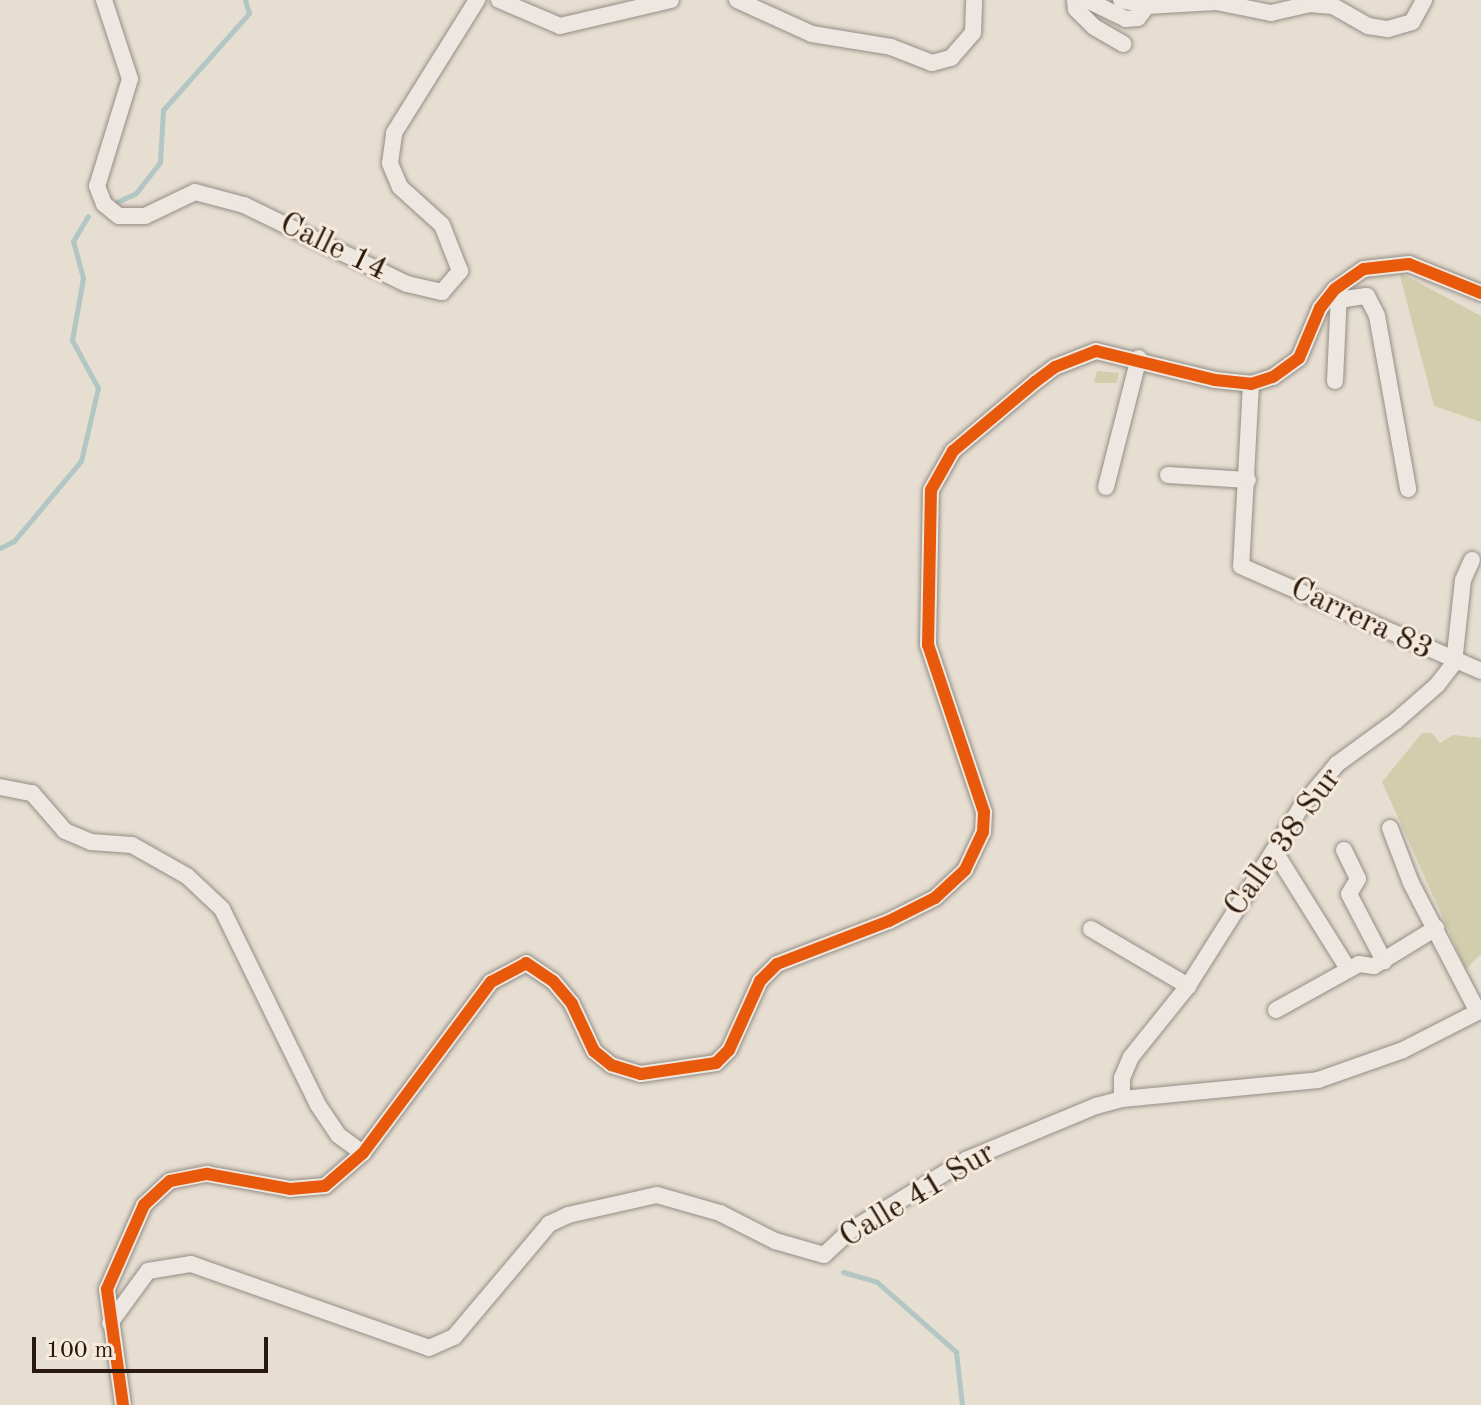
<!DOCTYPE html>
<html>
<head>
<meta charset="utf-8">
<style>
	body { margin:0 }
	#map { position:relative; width:1481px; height:1405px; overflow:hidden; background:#e6ded1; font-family:"Old Standard TT",serif }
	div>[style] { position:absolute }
	.green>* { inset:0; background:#d2cdad }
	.stream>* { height:5px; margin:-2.5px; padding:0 2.5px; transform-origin:2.5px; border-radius:2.5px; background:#b2c6c3 }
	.roads { filter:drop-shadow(0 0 2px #948d85) drop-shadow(0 0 2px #948d85) }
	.minor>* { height:16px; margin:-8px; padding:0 8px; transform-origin:8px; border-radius:8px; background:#ece7e0 }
	.cycleway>* { height:12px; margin:-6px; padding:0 6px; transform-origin:6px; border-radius:6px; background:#e8590c }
	span { translate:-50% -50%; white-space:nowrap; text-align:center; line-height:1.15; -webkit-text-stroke:6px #f5eadb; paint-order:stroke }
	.street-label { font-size:32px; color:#29180d }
	.scale { position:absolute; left:32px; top:1337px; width:236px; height:36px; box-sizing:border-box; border:4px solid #29180d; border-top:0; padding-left:10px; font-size:24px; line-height:28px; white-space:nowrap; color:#29180d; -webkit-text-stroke:6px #f5eadb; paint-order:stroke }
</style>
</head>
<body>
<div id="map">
	<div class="green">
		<div style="clip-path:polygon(1399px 272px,1481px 316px,1481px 422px,1434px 406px)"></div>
		<div style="clip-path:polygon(1097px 371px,1119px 373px,1117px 383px,1094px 383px)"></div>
		<div style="clip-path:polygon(1422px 733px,1432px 733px,1440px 743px,1453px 735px,1481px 738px,1481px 954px,1466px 969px,1382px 782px)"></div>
	</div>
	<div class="stream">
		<div style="left:117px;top:202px;width:21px;rotate:-25deg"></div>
		<div style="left:136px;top:193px;width:39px;rotate:-52deg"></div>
		<div style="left:160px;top:162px;width:52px;rotate:-86.7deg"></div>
		<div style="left:163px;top:110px;width:130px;rotate:-48.4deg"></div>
		<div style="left:249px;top:13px;width:14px;rotate:-107deg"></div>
		<div style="left:0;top:548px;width:16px;rotate:-27deg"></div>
		<div style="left:14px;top:541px;width:104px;rotate:-50.1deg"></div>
		<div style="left:81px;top:461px;width:75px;rotate:-76.9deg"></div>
		<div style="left:98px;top:388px;width:55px;rotate:-118.4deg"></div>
		<div style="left:72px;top:340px;width:63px;rotate:-79.9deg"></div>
		<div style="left:83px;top:278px;width:38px;rotate:-105deg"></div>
		<div style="left:73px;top:241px;width:29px;rotate:-59deg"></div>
		<div style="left:843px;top:1272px;width:35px;rotate:16deg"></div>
		<div style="left:877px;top:1282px;width:106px;rotate:41.5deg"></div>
		<div style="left:956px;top:1352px;width:53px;rotate:83.5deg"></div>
	</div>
	<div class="roads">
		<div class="minor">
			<div style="left:104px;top:0;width:83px;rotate:71.8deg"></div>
			<div style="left:130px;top:79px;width:112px;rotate:107.1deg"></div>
			<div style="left:97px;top:186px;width:19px;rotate:69deg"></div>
			<div style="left:104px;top:204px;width:19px;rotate:39deg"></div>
			<div style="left:119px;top:216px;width:26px"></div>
			<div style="left:145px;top:216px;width:55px;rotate:-25.6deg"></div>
			<div style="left:195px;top:192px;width:51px;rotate:14.9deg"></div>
			<div style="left:244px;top:205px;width:181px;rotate:25.9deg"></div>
			<div style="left:407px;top:284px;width:36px;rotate:13deg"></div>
			<div style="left:442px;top:292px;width:28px;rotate:-49deg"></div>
			<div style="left:460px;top:271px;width:49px;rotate:-111.4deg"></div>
			<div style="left:442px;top:225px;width:57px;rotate:-137.9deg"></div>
			<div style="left:400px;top:187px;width:26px;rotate:-113deg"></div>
			<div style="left:390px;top:163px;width:30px;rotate:-82deg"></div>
			<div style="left:394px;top:133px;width:157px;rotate:-58deg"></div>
			<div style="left:499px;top:0;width:66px;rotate:23.1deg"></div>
			<div style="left:560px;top:26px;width:114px;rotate:-13.2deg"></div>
			<div style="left:737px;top:0;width:82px;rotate:24.4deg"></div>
			<div style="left:812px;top:34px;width:80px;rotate:9.3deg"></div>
			<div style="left:891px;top:47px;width:44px;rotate:21.3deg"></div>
			<div style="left:932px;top:63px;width:20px;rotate:-15deg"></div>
			<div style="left:951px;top:58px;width:33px;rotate:-49deg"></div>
			<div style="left:973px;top:33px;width:33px;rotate:-88deg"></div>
			<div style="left:1075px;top:0;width:9px;rotate:84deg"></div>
			<div style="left:1076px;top:9px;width:25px;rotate:45deg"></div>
			<div style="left:1094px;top:27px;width:34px;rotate:30deg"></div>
			<div style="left:1087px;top:0;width:43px;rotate:26deg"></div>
			<div style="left:1126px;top:19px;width:12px;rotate:-5deg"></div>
			<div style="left:1138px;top:18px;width:15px;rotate:-53deg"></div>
			<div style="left:1121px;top:0;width:27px;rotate:13deg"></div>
			<div style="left:1147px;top:6px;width:69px;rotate:-3.3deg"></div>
			<div style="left:1216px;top:2px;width:56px;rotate:11.3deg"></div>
			<div style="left:1271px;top:13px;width:39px;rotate:-13deg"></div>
			<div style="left:1309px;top:4px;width:24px;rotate:5deg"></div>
			<div style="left:1333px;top:6px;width:40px;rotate:29.7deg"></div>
			<div style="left:1368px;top:26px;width:20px;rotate:9deg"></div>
			<div style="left:1388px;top:29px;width:25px;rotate:-16deg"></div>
			<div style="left:1412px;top:22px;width:25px;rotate:-61deg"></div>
			<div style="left:1335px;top:289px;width:14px;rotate:45deg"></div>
			<div style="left:1345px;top:299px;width:22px;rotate:-8deg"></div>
			<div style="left:1367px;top:296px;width:22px;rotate:63deg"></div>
			<div style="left:1377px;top:316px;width:176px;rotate:79.8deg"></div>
			<div style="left:1335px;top:381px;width:88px;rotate:-87.4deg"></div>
			<div style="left:1251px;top:384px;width:182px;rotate:93.1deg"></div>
			<div style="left:1241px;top:566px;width:262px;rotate:23.6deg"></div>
			<div style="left:1168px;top:475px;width:80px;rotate:3.6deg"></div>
			<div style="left:1106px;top:487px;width:133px;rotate:-75.7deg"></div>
			<div style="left:0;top:787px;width:33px;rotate:11deg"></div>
			<div style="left:32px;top:793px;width:50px;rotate:49deg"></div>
			<div style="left:65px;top:831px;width:28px;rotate:23deg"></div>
			<div style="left:91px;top:842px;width:41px;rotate:4.2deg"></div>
			<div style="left:132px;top:845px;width:63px;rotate:29.4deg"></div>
			<div style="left:187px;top:876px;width:48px;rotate:43.3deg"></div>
			<div style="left:222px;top:909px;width:218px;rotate:63.9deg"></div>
			<div style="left:318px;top:1105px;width:36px;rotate:56deg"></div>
			<div style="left:338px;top:1135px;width:31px;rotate:36deg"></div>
			<div style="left:1390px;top:828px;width:59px;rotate:69.1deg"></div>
			<div style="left:1411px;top:883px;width:145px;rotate:62.6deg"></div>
			<div style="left:1344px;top:850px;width:32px;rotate:64deg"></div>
			<div style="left:1358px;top:879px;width:17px;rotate:121deg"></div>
			<div style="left:1349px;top:894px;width:76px;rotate:62.4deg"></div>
			<div style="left:1275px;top:852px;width:138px;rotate:58deg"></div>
			<div style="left:1091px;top:929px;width:113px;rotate:30.4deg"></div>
			<div style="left:1276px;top:1010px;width:95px;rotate:-29deg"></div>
			<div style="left:1359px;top:964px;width:15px;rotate:8deg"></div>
			<div style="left:1374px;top:966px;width:73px;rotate:-31.5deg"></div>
			<div style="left:1122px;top:1099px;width:21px;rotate:-90deg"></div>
			<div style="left:1122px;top:1078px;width:23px;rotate:-67deg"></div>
			<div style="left:1131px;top:1057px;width:91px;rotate:-51.2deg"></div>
			<div style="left:1188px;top:986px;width:212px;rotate:-57.7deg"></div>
			<div style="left:1301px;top:807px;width:56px;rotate:-50.1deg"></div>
			<div style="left:1337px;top:764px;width:73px;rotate:-36.1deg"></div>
			<div style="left:1396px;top:721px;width:55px;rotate:-41.3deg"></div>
			<div style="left:1437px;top:685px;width:28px;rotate:-52deg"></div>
			<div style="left:1454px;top:663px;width:83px;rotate:-83.8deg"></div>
			<div style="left:1463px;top:580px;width:22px;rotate:-66deg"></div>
			<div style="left:110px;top:1323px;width:64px;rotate:-53.8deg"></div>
			<div style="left:148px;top:1271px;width:44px;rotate:-9.2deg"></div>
			<div style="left:191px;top:1264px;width:252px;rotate:19.4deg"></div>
			<div style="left:429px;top:1348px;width:27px;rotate:-24deg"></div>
			<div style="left:454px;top:1337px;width:148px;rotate:-49.9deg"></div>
			<div style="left:549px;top:1224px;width:21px;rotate:-25deg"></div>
			<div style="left:568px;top:1215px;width:91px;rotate:-12.7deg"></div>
			<div style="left:657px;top:1195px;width:66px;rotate:15.9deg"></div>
			<div style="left:720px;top:1213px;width:62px;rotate:27deg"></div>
			<div style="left:775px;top:1241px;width:51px;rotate:15.9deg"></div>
			<div style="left:824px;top:1255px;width:35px;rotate:-43deg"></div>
			<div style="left:850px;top:1231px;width:136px;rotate:-31.5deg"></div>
			<div style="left:966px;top:1160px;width:141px;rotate:-22.6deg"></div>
			<div style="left:1096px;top:1106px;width:27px;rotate:-15deg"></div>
			<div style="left:1122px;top:1099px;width:197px;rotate:-5.5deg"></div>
			<div style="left:1318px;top:1080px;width:90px;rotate:-19.4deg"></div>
			<div style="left:1403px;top:1050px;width:88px;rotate:-27.1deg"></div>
			<div style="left:123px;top:1405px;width:117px;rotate:-97.9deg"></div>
			<div style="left:107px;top:1289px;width:92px;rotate:-66.2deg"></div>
			<div style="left:144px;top:1205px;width:35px;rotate:-43deg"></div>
			<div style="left:170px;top:1181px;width:38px;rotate:-11deg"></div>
			<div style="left:207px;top:1174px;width:84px;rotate:10.2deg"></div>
			<div style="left:290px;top:1189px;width:35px;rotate:-5deg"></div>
			<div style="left:325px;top:1186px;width:50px;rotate:-41deg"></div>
			<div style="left:363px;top:1153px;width:214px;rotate:-53.2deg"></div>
			<div style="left:491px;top:982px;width:40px;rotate:-28deg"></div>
			<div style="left:526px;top:963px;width:32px;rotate:34deg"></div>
			<div style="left:553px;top:981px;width:30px;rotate:50deg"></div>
			<div style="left:572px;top:1004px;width:52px;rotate:64.9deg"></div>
			<div style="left:594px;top:1051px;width:22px;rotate:39deg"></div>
			<div style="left:611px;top:1065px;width:31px;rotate:17deg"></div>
			<div style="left:641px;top:1074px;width:76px;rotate:-8.3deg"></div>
			<div style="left:716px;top:1063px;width:18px;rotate:-45deg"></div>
			<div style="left:729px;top:1050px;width:76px;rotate:-65.8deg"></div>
			<div style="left:760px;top:981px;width:24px;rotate:-45deg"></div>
			<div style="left:777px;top:964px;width:120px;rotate:-21deg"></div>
			<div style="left:889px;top:921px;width:51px;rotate:-26.6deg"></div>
			<div style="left:935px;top:898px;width:41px;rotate:-43deg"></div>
			<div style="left:965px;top:870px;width:42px;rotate:-64.7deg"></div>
			<div style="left:983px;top:832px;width:20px;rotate:-87deg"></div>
			<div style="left:984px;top:812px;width:176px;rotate:-108.5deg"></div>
			<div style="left:928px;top:645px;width:155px;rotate:-88.9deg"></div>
			<div style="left:931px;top:490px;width:45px;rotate:-60.6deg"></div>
			<div style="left:953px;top:451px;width:107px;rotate:-40.1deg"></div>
			<div style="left:1035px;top:382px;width:25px;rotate:-37deg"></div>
			<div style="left:1055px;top:367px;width:44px;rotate:-21.3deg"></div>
			<div style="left:1096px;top:351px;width:122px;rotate:13.7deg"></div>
			<div style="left:1215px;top:380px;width:36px;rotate:6deg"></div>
			<div style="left:1251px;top:384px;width:23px;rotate:-18deg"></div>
			<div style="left:1273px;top:377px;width:32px;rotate:-36deg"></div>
			<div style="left:1299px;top:358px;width:54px;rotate:-67.2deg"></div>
			<div style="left:1320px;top:308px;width:24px;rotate:-52deg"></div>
			<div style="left:1335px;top:289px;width:35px;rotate:-35deg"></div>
			<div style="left:1364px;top:269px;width:45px;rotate:-6.3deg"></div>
			<div style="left:1409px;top:264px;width:78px;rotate:21.9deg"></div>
		</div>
	</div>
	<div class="cycleway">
		<div style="left:123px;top:1405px;width:117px;rotate:-97.9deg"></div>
		<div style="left:107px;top:1289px;width:92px;rotate:-66.2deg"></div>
		<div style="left:144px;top:1205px;width:35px;rotate:-43deg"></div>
		<div style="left:170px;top:1181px;width:38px;rotate:-11deg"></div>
		<div style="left:207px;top:1174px;width:84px;rotate:10.2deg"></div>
		<div style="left:290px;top:1189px;width:35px;rotate:-5deg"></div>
		<div style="left:325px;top:1186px;width:50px;rotate:-41deg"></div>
		<div style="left:363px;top:1153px;width:214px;rotate:-53.2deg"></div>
		<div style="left:491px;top:982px;width:40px;rotate:-28deg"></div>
		<div style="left:526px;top:963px;width:32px;rotate:34deg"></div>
		<div style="left:553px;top:981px;width:30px;rotate:50deg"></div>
		<div style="left:572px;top:1004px;width:52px;rotate:64.9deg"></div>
		<div style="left:594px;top:1051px;width:22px;rotate:39deg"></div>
		<div style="left:611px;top:1065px;width:31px;rotate:17deg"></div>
		<div style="left:641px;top:1074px;width:76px;rotate:-8.3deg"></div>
		<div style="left:716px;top:1063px;width:18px;rotate:-45deg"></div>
		<div style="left:729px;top:1050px;width:76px;rotate:-65.8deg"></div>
		<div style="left:760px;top:981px;width:24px;rotate:-45deg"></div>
		<div style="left:777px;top:964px;width:120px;rotate:-21deg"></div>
		<div style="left:889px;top:921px;width:51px;rotate:-26.6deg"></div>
		<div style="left:935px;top:898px;width:41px;rotate:-43deg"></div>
		<div style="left:965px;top:870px;width:42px;rotate:-64.7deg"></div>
		<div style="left:983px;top:832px;width:20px;rotate:-87deg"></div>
		<div style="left:984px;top:812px;width:176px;rotate:-108.5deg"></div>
		<div style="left:928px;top:645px;width:155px;rotate:-88.9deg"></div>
		<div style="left:931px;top:490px;width:45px;rotate:-60.6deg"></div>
		<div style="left:953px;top:451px;width:107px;rotate:-40.1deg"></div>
		<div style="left:1035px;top:382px;width:25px;rotate:-37deg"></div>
		<div style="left:1055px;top:367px;width:44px;rotate:-21.3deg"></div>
		<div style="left:1096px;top:351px;width:122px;rotate:13.7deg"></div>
		<div style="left:1215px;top:380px;width:36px;rotate:6deg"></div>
		<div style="left:1251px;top:384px;width:23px;rotate:-18deg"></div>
		<div style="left:1273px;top:377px;width:32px;rotate:-36deg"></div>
		<div style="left:1299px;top:358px;width:54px;rotate:-67.2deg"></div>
		<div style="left:1320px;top:308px;width:24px;rotate:-52deg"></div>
		<div style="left:1335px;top:289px;width:35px;rotate:-35deg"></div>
		<div style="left:1364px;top:269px;width:45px;rotate:-6.3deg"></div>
		<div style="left:1409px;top:264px;width:78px;rotate:21.9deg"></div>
	</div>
	<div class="street-label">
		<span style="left:333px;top:248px;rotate:26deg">Calle 14</span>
		<span style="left:1361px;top:620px;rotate:25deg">Carrera 83</span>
		<span style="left:1284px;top:843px;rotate:-54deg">Calle 38 Sur</span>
		<span style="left:918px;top:1196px;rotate:-31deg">Calle 41 Sur</span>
	</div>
	<div class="scale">100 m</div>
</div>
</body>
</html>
